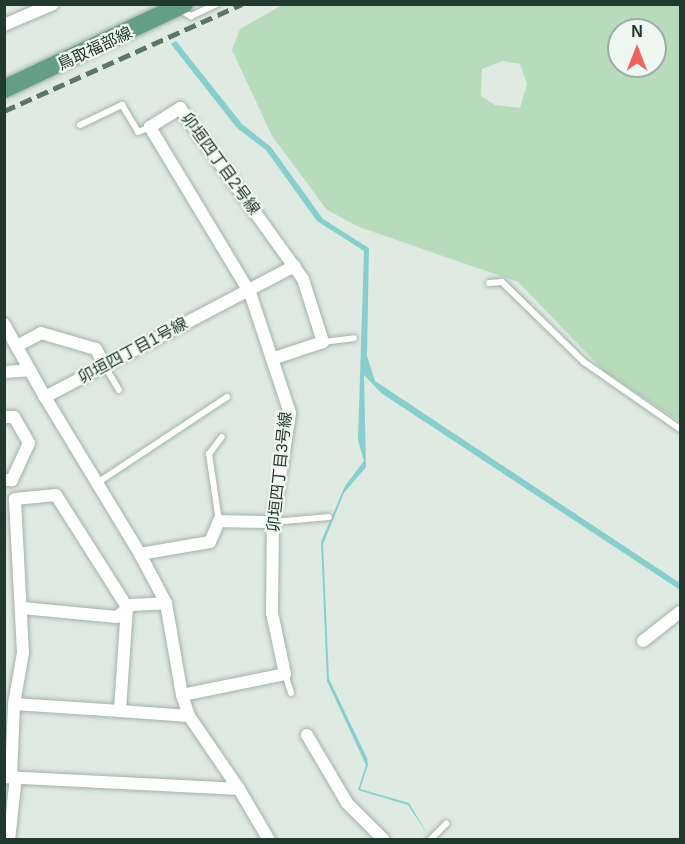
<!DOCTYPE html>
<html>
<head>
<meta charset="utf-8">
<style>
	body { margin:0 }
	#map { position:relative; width:685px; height:844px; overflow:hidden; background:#dfeae3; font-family:Arial,"Noto Sans JP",sans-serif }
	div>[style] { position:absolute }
	.green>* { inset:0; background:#b8dbbc }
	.water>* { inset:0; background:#88cecd }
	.roads { filter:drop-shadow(0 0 2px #a2b1a9) drop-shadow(0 0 2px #a2b1a9) }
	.service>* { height:6px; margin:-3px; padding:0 3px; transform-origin:3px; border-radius:3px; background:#fff }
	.minor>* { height:12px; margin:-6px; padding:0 6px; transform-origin:6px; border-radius:6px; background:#fff }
	.primary>* { height:18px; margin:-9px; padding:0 9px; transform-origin:9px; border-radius:9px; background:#659e86 }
	.rail>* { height:4.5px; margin-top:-2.25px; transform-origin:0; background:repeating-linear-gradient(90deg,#5b756a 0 12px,transparent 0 18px) }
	span { translate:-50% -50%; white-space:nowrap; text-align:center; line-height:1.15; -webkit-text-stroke:4.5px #eff7f2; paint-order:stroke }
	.street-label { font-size:16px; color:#21392e }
	.frame { position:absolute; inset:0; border:6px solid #21392e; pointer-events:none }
	.north { position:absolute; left:607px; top:18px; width:60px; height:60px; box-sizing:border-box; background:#eff7f2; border:2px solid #9daba4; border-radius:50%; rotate:0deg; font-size:16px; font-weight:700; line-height:24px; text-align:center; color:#21392e }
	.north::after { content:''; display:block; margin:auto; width:21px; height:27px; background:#ed655a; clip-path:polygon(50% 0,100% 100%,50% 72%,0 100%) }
</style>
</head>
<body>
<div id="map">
	<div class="green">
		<div style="clip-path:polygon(evenodd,282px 5px,680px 5px,680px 422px,604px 371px,518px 282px,359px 227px,327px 210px,272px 136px,232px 50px,240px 29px,282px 5px,619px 30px,655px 30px,655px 66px,619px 66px,619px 30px,282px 5px,503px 61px,520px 64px,527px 84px,520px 108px,495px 105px,481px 96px,482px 69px,503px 61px)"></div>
	</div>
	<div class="water">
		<div style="clip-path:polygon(176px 41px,242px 124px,271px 147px,323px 219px,369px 248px,367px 356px,375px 381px,680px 583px,680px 590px,381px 393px,364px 375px,366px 467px,344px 493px,323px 544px,329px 679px,367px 758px,368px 765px,360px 789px,409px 803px,428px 835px,408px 805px,358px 790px,366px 765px,327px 681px,321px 542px,345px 486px,364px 461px,358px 440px,364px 251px,317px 221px,266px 150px,237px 128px,171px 44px)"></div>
	</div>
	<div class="roads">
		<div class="service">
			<div style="left:180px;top:10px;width:13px;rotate:29deg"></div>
			<div style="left:191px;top:16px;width:29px;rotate:-25deg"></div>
			<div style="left:80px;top:125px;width:47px;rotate:-25.5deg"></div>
			<div style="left:122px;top:105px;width:31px;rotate:59deg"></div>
			<div style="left:138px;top:132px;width:13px;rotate:-23deg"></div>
			<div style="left:489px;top:283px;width:13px;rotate:-4deg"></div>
			<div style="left:502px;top:282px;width:115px;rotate:44.3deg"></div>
			<div style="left:584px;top:362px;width:117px;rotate:34.9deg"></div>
			<div style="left:323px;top:342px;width:31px;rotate:-7deg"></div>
			<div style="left:104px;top:365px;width:29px;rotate:59deg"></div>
			<div style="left:97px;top:483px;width:156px;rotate:-33.5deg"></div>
			<div style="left:219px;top:521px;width:68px;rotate:-98.5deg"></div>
			<div style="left:209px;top:454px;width:21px;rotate:-53deg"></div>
			<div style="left:273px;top:522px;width:56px;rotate:-5.1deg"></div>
			<div style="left:285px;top:674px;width:20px;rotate:72deg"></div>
			<div style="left:430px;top:840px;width:23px;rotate:-45deg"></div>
		</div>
		<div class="minor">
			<div style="left:4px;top:25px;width:53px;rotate:-23.2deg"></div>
			<div style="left:4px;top:324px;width:84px;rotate:60.7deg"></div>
			<div style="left:45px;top:397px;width:282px;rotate:-27.7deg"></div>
			<div style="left:17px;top:346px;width:27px;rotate:-28deg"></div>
			<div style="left:41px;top:333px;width:57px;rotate:16.2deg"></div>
			<div style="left:96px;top:349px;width:18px;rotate:63deg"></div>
			<div style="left:4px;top:372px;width:26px;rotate:-4deg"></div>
			<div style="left:45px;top:397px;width:184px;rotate:58.8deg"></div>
			<div style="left:4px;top:417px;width:10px"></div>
			<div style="left:14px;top:417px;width:30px;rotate:60deg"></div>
			<div style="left:29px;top:443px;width:41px;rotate:114.7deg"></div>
			<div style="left:12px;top:480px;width:8px;rotate:180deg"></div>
			<div style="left:56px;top:495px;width:133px;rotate:57.6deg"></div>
			<div style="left:127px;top:607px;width:104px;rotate:93.9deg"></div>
			<div style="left:120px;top:711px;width:106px;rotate:-176.2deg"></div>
			<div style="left:14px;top:704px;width:52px;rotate:-80deg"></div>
			<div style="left:23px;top:653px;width:154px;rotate:-93deg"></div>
			<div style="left:15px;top:499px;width:41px;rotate:-5.6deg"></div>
			<div style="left:22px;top:608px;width:95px;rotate:5.4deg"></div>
			<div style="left:117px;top:617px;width:18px;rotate:-41deg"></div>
			<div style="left:131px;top:605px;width:35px;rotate:-3deg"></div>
			<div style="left:643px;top:641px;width:47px;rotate:-38.1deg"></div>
			<div style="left:182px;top:695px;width:93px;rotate:-99.9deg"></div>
			<div style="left:166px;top:603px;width:55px;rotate:-118deg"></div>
			<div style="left:140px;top:554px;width:71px;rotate:-9.7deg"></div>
			<div style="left:210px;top:542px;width:23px;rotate:-67deg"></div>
			<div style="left:219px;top:521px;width:54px;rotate:1.1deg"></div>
			<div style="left:120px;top:711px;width:69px;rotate:4.1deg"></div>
			<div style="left:307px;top:735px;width:79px;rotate:59.5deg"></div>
			<div style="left:347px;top:803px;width:52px;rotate:45deg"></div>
			<div style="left:4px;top:777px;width:235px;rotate:2.9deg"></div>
			<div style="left:239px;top:789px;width:88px;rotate:-124.4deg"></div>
			<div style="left:189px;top:716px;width:22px;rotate:-108deg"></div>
			<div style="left:182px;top:695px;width:105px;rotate:-11.5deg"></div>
			<div style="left:285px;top:674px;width:62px;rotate:-102deg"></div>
			<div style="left:272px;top:613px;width:91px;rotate:-89.4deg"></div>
			<div style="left:273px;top:522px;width:110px;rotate:-81.1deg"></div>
			<div style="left:290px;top:413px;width:126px;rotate:-108.4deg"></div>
			<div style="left:250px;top:293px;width:194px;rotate:-121.1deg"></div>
			<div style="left:150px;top:127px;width:36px;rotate:-32deg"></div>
			<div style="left:180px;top:108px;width:211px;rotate:54.3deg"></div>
			<div style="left:303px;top:279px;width:66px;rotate:72.4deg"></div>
			<div style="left:323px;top:342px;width:54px;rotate:161.6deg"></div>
			<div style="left:11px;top:777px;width:73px;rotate:-87.6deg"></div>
			<div style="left:239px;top:789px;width:59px;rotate:59.5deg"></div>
			<div style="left:9px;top:840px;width:63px;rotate:-83.7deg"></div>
		</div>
		<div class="primary">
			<div style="left:4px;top:89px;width:199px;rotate:-25.3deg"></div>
		</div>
	</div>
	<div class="rail">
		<div style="left:4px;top:111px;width:261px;rotate:-24.2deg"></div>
	</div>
	<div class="street-label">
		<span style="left:95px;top:49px;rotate:-25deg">鳥取福部線</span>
		<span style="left:220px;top:164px;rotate:54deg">卯垣四丁目2号線</span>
		<span style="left:133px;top:351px;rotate:-28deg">卯垣四丁目1号線</span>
		<span style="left:280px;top:472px;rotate:-84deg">卯垣四丁目3号線</span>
	</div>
	<div class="frame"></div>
	<div class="north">N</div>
</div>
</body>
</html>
